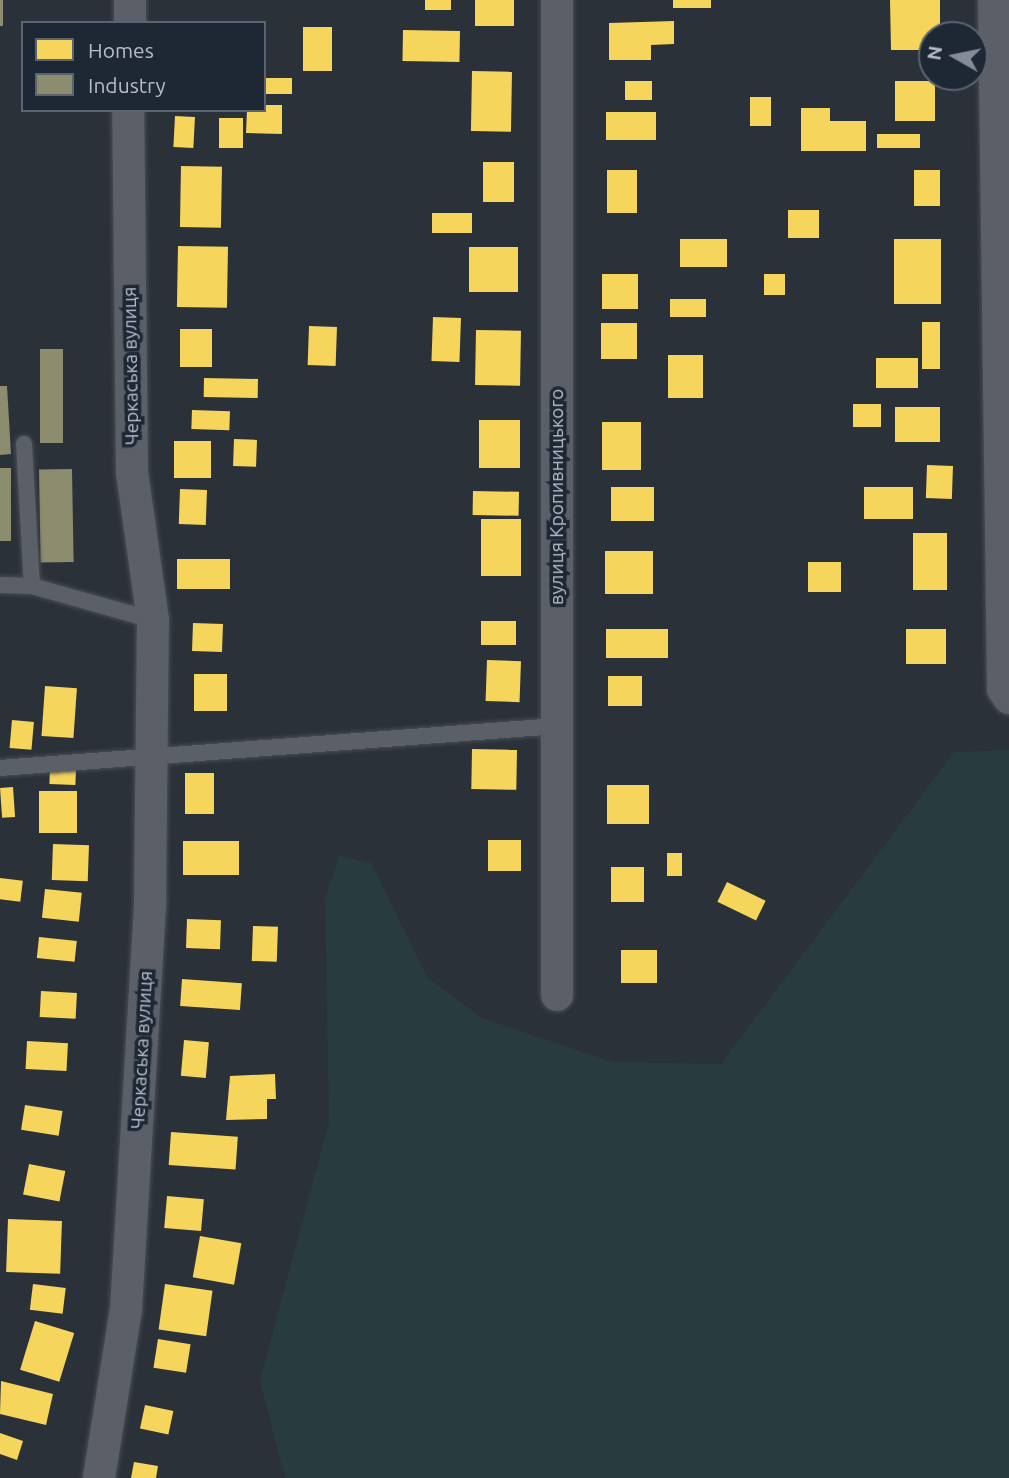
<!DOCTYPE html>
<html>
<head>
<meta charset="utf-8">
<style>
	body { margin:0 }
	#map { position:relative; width:1009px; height:1478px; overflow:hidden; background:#2b3139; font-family:Ubuntu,sans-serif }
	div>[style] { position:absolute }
	.green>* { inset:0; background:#283b3f }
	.homes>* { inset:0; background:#f6d55c; transform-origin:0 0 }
	.industry>* { inset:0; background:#8c8c6e; transform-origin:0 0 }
	.roads { filter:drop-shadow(0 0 2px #494d53) drop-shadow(0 0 2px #494d53) }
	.service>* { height:16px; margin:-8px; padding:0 8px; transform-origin:8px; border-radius:8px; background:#5b5f67 }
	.minor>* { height:32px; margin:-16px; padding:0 16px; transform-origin:16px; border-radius:16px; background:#5b5f67 }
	span { translate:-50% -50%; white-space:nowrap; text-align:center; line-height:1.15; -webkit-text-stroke:7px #1e2734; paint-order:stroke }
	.street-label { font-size:19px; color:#b6bdc9 }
	.legend { position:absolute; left:21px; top:21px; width:245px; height:91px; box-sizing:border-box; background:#1e2734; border:2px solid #5b6370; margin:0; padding:9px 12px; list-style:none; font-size:21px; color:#b6bdc9 }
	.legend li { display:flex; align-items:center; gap:14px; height:35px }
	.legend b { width:35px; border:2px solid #5b6370 }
	.north { position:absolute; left:918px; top:21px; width:70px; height:70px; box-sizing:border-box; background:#1e2734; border:2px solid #5b6370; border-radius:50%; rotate:279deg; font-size:19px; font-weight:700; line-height:28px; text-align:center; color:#b6bdc9 }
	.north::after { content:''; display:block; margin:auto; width:24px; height:32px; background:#858c97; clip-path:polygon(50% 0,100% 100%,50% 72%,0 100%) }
</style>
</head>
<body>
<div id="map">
	<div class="green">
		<div style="clip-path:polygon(1009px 750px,1009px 1478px,285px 1478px,260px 1381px,329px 1122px,325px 898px,339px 856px,371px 863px,428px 978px,482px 1018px,613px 1062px,721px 1064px,954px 752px)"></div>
	</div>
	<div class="homes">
		<div style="left:425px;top:0;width:26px;height:10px"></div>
		<div style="left:475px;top:0;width:39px;height:26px"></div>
		<div style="left:673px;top:0;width:38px;height:8px"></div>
		<div style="clip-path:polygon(890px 0,940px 0,940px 35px,932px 35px,932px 50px,891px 50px)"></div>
		<div style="clip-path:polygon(674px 21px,674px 44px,651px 45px,651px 60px,609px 60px,609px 23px)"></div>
		<div style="left:303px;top:27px;width:29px;height:44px"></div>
		<div style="left:403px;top:30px;width:57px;height:31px;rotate:1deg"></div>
		<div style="left:472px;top:71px;width:40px;height:60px;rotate:1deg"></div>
		<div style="left:264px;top:78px;width:28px;height:16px"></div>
		<div style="left:625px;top:81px;width:27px;height:19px"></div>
		<div style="left:935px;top:81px;width:40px;height:40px;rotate:90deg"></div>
		<div style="left:750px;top:97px;width:21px;height:29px"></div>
		<div style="clip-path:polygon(264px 105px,282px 105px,282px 134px,246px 133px,247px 110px,264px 110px)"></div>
		<div style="clip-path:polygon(801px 108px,830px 108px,830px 121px,866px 121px,866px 151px,801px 151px)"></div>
		<div style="left:606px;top:112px;width:50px;height:28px"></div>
		<div style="left:175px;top:116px;width:20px;height:31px;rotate:3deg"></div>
		<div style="left:219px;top:118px;width:24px;height:30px"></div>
		<div style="left:877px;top:134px;width:43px;height:14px"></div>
		<div style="left:483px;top:162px;width:31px;height:40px"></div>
		<div style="left:181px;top:166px;width:41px;height:61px;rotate:1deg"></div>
		<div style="left:607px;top:170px;width:30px;height:43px"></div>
		<div style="left:914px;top:170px;width:26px;height:36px"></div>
		<div style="left:788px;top:210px;width:31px;height:28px"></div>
		<div style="left:432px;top:213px;width:40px;height:20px"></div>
		<div style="left:727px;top:239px;width:28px;height:47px;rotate:90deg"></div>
		<div style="left:894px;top:239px;width:47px;height:65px"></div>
		<div style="left:178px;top:246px;width:50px;height:61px;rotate:1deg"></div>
		<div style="left:469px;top:247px;width:49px;height:45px"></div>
		<div style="left:602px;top:274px;width:36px;height:35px"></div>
		<div style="left:764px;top:274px;width:21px;height:21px"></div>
		<div style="left:670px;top:299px;width:36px;height:18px"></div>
		<div style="left:433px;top:317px;width:28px;height:44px;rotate:2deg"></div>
		<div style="left:922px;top:322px;width:18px;height:47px"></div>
		<div style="left:601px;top:323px;width:36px;height:36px"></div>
		<div style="left:309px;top:326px;width:28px;height:39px;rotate:2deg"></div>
		<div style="left:180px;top:329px;width:32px;height:38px"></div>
		<div style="left:476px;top:330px;width:45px;height:55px;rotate:1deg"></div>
		<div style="left:668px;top:355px;width:35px;height:43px"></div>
		<div style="left:876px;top:358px;width:42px;height:30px"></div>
		<div style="left:204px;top:378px;width:54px;height:19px;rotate:1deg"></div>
		<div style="left:853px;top:404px;width:28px;height:23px"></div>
		<div style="left:895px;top:407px;width:45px;height:35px"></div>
		<div style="left:192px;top:410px;width:38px;height:19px;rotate:2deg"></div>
		<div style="left:520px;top:420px;width:48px;height:41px;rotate:90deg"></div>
		<div style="left:602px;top:422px;width:39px;height:48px"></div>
		<div style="left:234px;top:439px;width:23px;height:27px;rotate:2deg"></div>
		<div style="left:174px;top:441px;width:37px;height:37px"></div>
		<div style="left:927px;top:465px;width:26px;height:33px;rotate:2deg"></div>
		<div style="left:611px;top:487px;width:43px;height:34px"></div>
		<div style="left:864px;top:487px;width:49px;height:32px"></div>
		<div style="left:180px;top:489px;width:27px;height:35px;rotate:2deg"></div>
		<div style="left:473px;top:491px;width:46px;height:24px;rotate:1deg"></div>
		<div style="left:481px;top:519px;width:40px;height:57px"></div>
		<div style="left:913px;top:533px;width:34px;height:57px"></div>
		<div style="left:605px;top:551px;width:48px;height:43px"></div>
		<div style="left:177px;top:559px;width:53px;height:30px"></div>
		<div style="left:808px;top:562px;width:33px;height:30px"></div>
		<div style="left:481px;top:621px;width:35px;height:24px"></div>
		<div style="left:193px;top:623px;width:30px;height:28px;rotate:2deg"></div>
		<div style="left:606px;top:629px;width:62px;height:29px"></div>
		<div style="left:906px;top:629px;width:40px;height:35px"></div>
		<div style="left:487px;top:660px;width:34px;height:41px;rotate:2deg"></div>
		<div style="left:194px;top:674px;width:33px;height:37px"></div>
		<div style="left:608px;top:676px;width:34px;height:30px"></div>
		<div style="left:45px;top:686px;width:32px;height:50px;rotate:4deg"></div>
		<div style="left:12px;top:720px;width:22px;height:28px;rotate:5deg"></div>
		<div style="left:472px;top:749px;width:45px;height:40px;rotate:1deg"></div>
		<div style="left:50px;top:767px;width:26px;height:17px;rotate:2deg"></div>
		<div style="left:185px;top:773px;width:29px;height:41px"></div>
		<div style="left:607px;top:785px;width:42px;height:39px"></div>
		<div style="left:13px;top:787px;width:30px;height:13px;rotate:86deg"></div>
		<div style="left:39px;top:791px;width:38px;height:42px"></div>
		<div style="left:488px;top:840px;width:33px;height:31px"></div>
		<div style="left:183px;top:841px;width:56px;height:34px"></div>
		<div style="left:53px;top:844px;width:36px;height:36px;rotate:2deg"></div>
		<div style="left:667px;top:853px;width:15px;height:23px"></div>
		<div style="left:611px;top:867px;width:33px;height:35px"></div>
		<div style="left:0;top:878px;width:23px;height:21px;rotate:7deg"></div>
		<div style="left:727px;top:882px;width:43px;height:22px;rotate:26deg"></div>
		<div style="left:45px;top:889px;width:37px;height:29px;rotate:6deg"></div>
		<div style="left:187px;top:919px;width:34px;height:29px;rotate:2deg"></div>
		<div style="left:253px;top:926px;width:25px;height:35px;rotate:2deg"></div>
		<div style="left:39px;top:937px;width:38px;height:21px;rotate:6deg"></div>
		<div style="left:621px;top:950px;width:36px;height:33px"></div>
		<div style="left:182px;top:979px;width:60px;height:27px;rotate:4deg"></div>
		<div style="left:41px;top:991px;width:36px;height:26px;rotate:3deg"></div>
		<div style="left:184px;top:1040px;width:25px;height:36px;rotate:5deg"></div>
		<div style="left:27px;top:1041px;width:41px;height:28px;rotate:3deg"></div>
		<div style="clip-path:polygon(275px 1074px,276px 1099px,267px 1099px,267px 1119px,226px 1120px,230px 1076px)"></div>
		<div style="left:25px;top:1105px;width:38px;height:25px;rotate:9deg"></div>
		<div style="left:171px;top:1132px;width:67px;height:33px;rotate:4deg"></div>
		<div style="left:29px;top:1164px;width:37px;height:31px;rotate:11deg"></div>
		<div style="left:167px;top:1196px;width:37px;height:32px;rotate:5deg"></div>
		<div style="left:8px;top:1219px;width:54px;height:53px;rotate:2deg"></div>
		<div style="left:200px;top:1236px;width:42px;height:42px;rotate:10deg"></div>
		<div style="left:33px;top:1284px;width:33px;height:26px;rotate:7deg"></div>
		<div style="left:165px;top:1284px;width:48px;height:46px;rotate:8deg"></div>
		<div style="left:35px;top:1321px;width:41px;height:51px;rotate:17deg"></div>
		<div style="left:158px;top:1339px;width:33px;height:29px;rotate:9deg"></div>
		<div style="clip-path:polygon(1px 1381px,53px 1394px,46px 1425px,0 1414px)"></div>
		<div style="left:145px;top:1405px;width:29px;height:24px;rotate:12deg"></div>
		<div style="clip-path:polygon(0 1433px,23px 1441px,17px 1460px,0 1454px)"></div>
		<div style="clip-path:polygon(134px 1462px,158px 1466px,156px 1478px,131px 1478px)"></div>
	</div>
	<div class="industry">
		<div style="left:0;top:0;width:3px;height:26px"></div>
		<div style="left:40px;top:349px;width:23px;height:94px"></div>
		<div style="clip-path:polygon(0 386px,7px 386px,11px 454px,0 455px)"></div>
		<div style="left:0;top:468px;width:11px;height:73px"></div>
		<div style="left:72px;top:469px;width:93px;height:33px;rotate:89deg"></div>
	</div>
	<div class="roads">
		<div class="service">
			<div style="left:24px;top:444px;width:142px;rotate:86.8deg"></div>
			<div style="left:0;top:585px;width:32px;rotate:2deg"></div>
			<div style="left:32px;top:586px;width:126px;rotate:15.7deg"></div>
			<div style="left:0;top:768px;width:559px;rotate:-4.31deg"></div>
		</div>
		<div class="minor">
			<div style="left:557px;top:0;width:995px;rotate:90deg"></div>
			<div style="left:994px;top:0;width:689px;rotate:89.25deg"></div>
			<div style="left:1003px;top:689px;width:11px;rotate:56deg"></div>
			<div style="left:130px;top:23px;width:23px;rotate:-90deg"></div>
			<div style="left:99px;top:1478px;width:170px;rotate:-80.9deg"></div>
			<div style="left:126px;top:1310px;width:410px;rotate:-86.6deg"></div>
			<div style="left:150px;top:901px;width:281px;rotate:-89.4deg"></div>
			<div style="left:153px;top:620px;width:149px;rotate:-98.1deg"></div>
			<div style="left:132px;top:472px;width:362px;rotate:-90.6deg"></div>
		</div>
	</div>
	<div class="street-label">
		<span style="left:131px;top:366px;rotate:-91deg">Черкаська вулиця</span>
		<span style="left:557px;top:497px;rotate:-90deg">вулиця Кропивницького</span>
		<span style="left:142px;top:1050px;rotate:-87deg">Черкаська вулиця</span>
	</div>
	<ul class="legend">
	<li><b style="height:19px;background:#f6d55c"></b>Homes</li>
	<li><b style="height:19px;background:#8c8c6e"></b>Industry</li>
	</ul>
	<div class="north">N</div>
</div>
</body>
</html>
